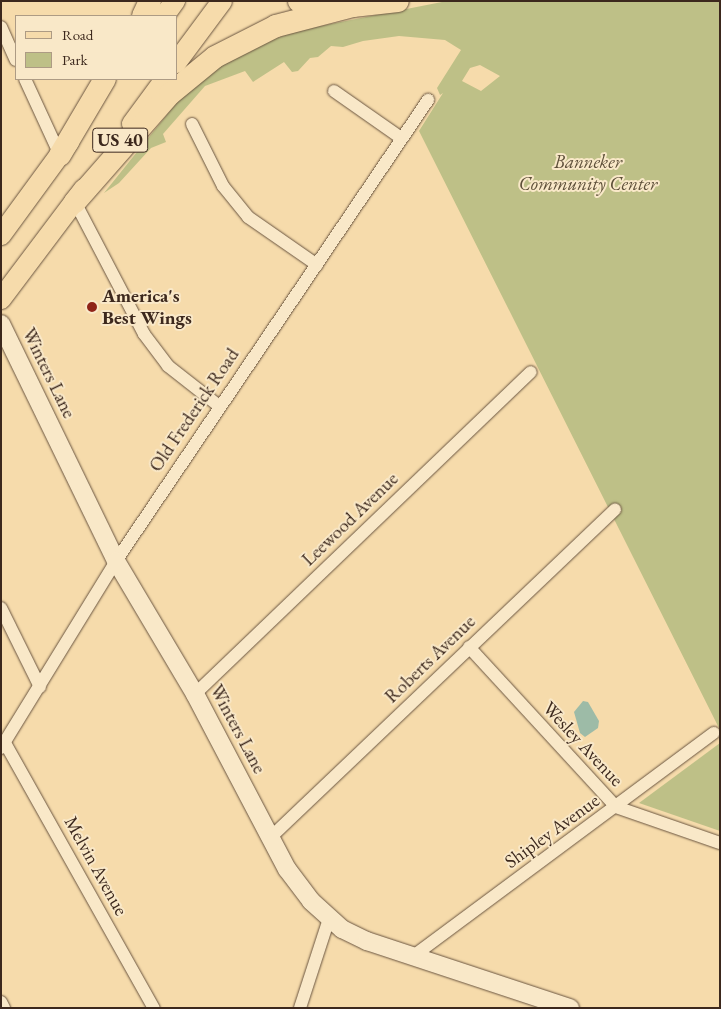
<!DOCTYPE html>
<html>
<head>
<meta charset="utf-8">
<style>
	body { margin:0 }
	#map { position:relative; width:721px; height:1009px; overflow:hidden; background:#f6dbab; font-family:"EB Garamond",serif }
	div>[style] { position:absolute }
	.green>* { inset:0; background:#bec087 }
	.water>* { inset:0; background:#9dbba7 }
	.roads { filter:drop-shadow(0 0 1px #6a5540) drop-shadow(0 0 1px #6a5540) }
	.street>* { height:12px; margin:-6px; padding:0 6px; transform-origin:6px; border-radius:6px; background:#f9e8c8 }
	.secondary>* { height:18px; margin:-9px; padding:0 9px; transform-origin:9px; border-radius:9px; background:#f9e8c8 }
	.primary>* { height:20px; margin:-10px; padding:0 10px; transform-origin:10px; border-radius:10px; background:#f6dbab }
	.highway>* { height:22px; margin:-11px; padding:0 11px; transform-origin:11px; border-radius:11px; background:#f6dbab }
	.dots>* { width:14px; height:14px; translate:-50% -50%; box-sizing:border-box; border:2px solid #f9e8c8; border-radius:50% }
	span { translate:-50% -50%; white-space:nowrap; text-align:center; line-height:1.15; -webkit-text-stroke:4px #f9e8c8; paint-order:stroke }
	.shield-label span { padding:1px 4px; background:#f9e8c8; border:1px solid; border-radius:4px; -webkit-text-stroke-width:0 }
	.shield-label { font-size:18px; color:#3c281d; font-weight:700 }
	.park-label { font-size:19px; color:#5c4e38; font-style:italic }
	.poi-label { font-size:19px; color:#3c281d; font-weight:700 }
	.left { translate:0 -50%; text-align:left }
	.street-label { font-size:19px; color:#3c281d }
	.frame { position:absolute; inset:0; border:2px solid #3c281d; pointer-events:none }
	.legend { position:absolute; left:15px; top:15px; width:162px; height:65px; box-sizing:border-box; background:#f9e8c8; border:1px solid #ad9b84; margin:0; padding:6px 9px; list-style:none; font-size:15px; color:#3c281d }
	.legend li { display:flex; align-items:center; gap:10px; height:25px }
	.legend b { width:25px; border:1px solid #ad9b84 }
</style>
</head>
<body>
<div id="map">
	<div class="green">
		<div style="clip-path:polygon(evenodd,447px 1px,720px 1px,720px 730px,419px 131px,443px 93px,440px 95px,437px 88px,461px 50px,445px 40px,399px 36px,363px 41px,343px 47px,331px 46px,318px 57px,310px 58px,298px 71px,292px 72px,284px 62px,253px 82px,245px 71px,205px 86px,163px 134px,166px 142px,151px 148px,119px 183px,104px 193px,190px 86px,233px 53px,300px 30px,447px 1px,480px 65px,500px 76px,481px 91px,462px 81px,470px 68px,480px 65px)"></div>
		<div style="clip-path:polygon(720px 743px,720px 831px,639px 803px)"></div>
	</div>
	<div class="water">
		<div style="clip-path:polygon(583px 701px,588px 702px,599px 721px,598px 728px,585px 737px,580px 733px,574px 712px)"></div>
	</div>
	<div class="roads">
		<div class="street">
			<div style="left:1px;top:27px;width:36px;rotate:66deg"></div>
			<div style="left:25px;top:79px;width:84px;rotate:65.3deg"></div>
			<div style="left:334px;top:91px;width:82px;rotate:35deg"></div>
			<div style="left:192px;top:124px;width:69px;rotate:63.4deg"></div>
			<div style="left:223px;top:186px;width:40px;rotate:51deg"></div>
			<div style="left:248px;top:217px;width:84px;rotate:34.8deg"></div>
			<div style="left:75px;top:202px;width:149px;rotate:62.4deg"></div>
			<div style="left:144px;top:334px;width:40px;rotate:53deg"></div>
			<div style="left:168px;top:366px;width:65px;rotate:38.1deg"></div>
			<div style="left:1px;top:608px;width:88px;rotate:63.7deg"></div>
			<div style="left:469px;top:647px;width:217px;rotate:47.4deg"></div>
			<div style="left:616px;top:807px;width:110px;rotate:19.1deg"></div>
			<div style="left:195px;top:694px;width:465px;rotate:-43.8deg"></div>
			<div style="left:5px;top:743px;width:304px;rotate:60.7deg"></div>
			<div style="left:1px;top:748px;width:220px;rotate:-58.4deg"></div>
			<div style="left:116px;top:561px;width:557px;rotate:-55.91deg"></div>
			<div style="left:271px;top:837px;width:475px;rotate:-43.6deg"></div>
			<div style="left:412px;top:957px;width:376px;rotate:-36.6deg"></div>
			<div style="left:1px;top:1002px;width:7px;rotate:63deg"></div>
			<div style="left:300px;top:1008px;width:94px;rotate:-72deg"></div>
		</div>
		<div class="secondary">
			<div style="left:1px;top:324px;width:263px;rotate:64.1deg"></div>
			<div style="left:116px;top:561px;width:155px;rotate:59.3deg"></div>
			<div style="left:195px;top:694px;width:198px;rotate:62.3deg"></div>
			<div style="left:287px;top:869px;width:40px;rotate:53deg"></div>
			<div style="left:311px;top:901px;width:42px;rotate:42.1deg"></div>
			<div style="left:342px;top:929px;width:28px;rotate:26deg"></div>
			<div style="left:367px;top:941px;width:214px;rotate:18.3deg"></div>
		</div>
		<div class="primary">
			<div style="left:164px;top:16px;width:19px;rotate:-54deg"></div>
			<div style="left:176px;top:63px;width:77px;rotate:-53.4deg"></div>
			<div style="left:132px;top:124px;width:56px;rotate:-53.7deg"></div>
			<div style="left:1px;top:235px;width:115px;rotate:-53.8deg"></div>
			<div style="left:1px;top:299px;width:138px;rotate:-53deg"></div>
		</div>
		<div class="highway">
			<div style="left:299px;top:1px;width:33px;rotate:9deg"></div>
			<div style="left:143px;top:16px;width:17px;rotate:-65deg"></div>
			<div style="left:60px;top:155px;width:88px;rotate:-59.4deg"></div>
			<div style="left:75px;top:202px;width:144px;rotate:-48.7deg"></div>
			<div style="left:170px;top:94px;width:58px;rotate:-39.4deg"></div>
			<div style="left:215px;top:57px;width:68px;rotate:-26.9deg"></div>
			<div style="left:276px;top:26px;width:80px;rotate:-14.6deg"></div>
			<div style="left:353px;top:6px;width:45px;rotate:-6.3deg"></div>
		</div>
	</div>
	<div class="dots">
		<div style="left:92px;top:307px;background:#8f2418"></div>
	</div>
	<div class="shield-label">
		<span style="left:120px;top:140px">US 40</span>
	</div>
	<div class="park-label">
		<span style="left:588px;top:173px">Banneker<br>Community Center</span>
	</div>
	<div class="poi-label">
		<span class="left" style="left:102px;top:307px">America's<br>Best Wings</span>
	</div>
	<div class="street-label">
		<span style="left:49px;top:373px;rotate:64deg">Winters Lane</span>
		<span style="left:194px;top:410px;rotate:-56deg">Old Frederick Road</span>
		<span style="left:350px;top:519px;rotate:-44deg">Leewood Avenue</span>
		<span style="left:430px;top:659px;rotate:-44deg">Roberts Avenue</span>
		<span style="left:238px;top:729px;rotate:62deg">Winters Lane</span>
		<span style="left:583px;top:744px;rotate:47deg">Wesley Avenue</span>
		<span style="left:552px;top:831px;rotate:-36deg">Shipley Avenue</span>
		<span style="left:96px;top:866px;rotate:61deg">Melvin Avenue</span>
	</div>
	<div class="frame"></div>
	<ul class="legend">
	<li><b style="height:6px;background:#f6dbab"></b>Road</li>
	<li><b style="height:14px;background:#bec087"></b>Park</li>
	</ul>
</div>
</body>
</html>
